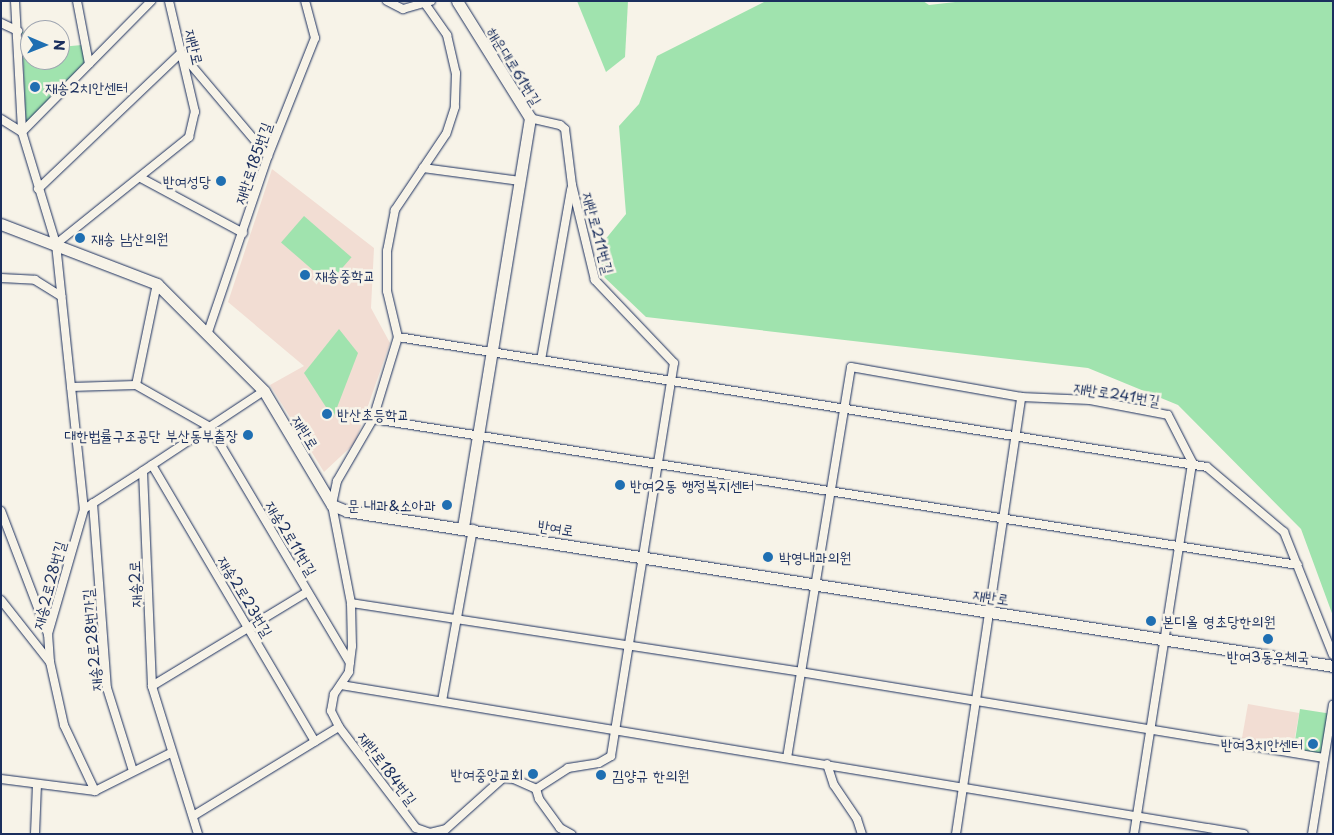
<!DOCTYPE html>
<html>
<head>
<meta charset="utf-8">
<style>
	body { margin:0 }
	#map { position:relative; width:1334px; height:835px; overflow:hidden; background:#f7f3e8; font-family:"Playpen Sans","Poor Story",sans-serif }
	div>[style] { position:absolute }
	.built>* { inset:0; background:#f2ddd3; transform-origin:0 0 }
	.green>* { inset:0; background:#a0e3ae; transform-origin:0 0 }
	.roads { filter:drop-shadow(0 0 1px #1b2f5e) drop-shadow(0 0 1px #1b2f5e) }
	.street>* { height:8px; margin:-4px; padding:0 4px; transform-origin:4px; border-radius:4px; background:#f7f3e8 }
	.secondary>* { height:11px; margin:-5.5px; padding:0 5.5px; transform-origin:5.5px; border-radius:5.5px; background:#f7f3e8 }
	.dots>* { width:14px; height:14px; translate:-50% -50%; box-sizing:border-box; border:2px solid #f7f3e8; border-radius:50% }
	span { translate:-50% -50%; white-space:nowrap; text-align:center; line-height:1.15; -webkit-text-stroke:5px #f7f3e8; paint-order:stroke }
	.street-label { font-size:15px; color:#1b2f5e }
	.poi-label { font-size:15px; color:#1b2f5e }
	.left { translate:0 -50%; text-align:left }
	.right { translate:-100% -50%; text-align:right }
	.frame { position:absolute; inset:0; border:2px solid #1b2f5e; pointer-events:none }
	.north { position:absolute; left:20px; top:20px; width:50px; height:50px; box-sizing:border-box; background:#f7f3e8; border:1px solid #9fa5b1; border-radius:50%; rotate:91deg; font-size:14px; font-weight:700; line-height:20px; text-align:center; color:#1b2f5e }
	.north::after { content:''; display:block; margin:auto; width:18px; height:22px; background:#1f6fb2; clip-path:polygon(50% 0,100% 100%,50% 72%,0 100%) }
</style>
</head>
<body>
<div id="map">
	<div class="built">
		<div style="clip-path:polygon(272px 169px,374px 248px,371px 308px,390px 343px,355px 443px,324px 472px,270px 385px,304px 366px,228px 302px)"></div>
		<div style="left:1248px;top:704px;width:52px;height:36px;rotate:10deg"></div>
	</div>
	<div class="green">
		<div style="clip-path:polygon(577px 1px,628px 1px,625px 57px,606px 72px)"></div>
		<div style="clip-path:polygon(766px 1px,923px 1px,929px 5px,964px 1px,1333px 1px,1333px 616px,1301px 529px,1178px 405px,1088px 368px,646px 317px,602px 275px,600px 246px,626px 214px,619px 126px,639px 104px,657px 56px)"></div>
		<div style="clip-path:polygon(30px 31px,30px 60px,60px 60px,60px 47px,82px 45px,85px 62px,26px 123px,22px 32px)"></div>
		<div style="left:304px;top:216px;width:63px;height:35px;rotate:41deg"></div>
		<div style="clip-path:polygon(339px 329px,358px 353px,333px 418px,304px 373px)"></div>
		<div style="left:1300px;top:709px;width:31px;height:45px;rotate:9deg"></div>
	</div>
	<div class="roads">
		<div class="street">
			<div style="left:15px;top:1px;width:131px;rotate:86.9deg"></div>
			<div style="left:22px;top:132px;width:117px;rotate:73.1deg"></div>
			<div style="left:56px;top:244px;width:266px;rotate:84deg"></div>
			<div style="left:77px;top:1px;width:64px;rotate:79.2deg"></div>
			<div style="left:387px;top:1px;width:18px;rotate:27deg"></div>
			<div style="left:403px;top:9px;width:29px;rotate:-16deg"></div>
			<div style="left:426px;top:5px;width:37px;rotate:55deg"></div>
			<div style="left:447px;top:35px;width:39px;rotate:77deg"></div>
			<div style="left:456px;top:73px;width:34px;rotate:92deg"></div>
			<div style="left:455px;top:107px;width:28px;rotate:108deg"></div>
			<div style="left:446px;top:134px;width:92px;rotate:123.9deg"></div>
			<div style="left:395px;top:210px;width:42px;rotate:101deg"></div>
			<div style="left:387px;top:251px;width:40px;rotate:90deg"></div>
			<div style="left:387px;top:291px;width:47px;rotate:76.6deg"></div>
			<div style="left:398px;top:337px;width:86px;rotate:107deg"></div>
			<div style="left:373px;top:419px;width:72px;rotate:120.1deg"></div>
			<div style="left:337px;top:481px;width:25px;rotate:102deg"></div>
			<div style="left:332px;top:505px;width:100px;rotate:79deg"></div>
			<div style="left:351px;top:603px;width:43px;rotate:88.7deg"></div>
			<div style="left:352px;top:646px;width:26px;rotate:97deg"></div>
			<div style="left:349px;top:672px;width:27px;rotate:124deg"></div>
			<div style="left:334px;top:694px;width:17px;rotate:100deg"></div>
			<div style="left:331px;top:711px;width:18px;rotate:63deg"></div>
			<div style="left:339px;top:727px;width:127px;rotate:52.7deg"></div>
			<div style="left:416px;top:828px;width:15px;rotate:20deg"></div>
			<div style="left:430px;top:833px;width:16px;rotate:-14deg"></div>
			<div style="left:446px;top:829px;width:76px;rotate:-41.8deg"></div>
			<div style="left:503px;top:778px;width:11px;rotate:5deg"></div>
			<div style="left:514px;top:779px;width:24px;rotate:24deg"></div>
			<div style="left:536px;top:789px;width:38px;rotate:-33deg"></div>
			<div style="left:568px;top:768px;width:31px;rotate:-9deg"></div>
			<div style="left:599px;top:763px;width:14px;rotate:-30deg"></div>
			<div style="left:611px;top:756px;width:398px;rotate:-80.9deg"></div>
			<div style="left:674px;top:363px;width:115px;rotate:-133.6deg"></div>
			<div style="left:595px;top:280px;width:98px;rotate:-103.6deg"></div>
			<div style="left:572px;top:185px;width:56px;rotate:-97.1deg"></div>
			<div style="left:565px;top:129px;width:6px;rotate:-141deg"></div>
			<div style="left:560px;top:125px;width:31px;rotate:-167deg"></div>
			<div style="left:1px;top:23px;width:19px;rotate:25deg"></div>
			<div style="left:1px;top:119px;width:25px;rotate:32deg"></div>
			<div style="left:22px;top:132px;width:184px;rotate:-45.4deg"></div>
			<div style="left:423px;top:168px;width:98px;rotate:7.6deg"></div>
			<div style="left:141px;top:178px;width:116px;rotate:28.3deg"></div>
			<div style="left:38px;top:189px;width:197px;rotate:-43.6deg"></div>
			<div style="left:181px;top:53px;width:135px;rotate:49.8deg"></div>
			<div style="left:56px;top:244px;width:171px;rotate:-38.8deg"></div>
			<div style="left:189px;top:137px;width:26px;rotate:-77deg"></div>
			<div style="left:195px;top:112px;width:114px;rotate:-103.2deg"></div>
			<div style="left:1px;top:278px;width:34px;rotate:3deg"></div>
			<div style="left:35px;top:280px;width:31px;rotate:32deg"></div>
			<div style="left:207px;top:335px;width:189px;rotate:-71.2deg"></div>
			<div style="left:268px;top:156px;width:127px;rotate:-68.3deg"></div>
			<div style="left:315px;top:38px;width:38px;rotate:-105deg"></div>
			<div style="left:398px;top:337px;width:819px;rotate:9.13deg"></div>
			<div style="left:1207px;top:467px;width:101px;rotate:40.2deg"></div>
			<div style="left:1284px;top:532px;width:132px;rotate:68.3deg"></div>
			<div style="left:541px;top:360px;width:173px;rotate:-80deg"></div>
			<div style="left:136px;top:385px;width:103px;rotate:-78.3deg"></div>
			<div style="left:71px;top:387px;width:65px;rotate:-1.8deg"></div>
			<div style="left:136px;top:385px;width:85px;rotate:29.6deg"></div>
			<div style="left:210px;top:427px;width:274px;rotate:59.3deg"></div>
			<div style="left:373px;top:419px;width:936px;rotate:8.97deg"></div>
			<div style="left:152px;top:465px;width:321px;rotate:59.5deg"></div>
			<div style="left:93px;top:503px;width:186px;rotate:85.7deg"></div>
			<div style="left:107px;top:688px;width:87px;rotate:72.6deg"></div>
			<div style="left:1px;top:511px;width:132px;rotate:69.1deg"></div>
			<div style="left:1px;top:600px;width:78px;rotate:51.8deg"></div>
			<div style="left:351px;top:603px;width:454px;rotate:8.7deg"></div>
			<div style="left:800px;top:672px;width:531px;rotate:9.32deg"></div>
			<div style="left:341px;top:685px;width:915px;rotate:9.37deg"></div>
			<div style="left:152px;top:686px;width:181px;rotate:-31.2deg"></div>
			<div style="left:442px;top:701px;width:175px;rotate:-79.8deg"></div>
			<div style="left:787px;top:758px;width:396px;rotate:-80.7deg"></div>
			<div style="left:851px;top:367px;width:173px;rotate:10deg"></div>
			<div style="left:1021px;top:397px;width:69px;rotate:2.5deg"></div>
			<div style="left:1090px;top:400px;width:79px;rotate:10.9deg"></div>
			<div style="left:1168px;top:415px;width:53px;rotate:62.9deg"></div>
			<div style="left:827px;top:764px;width:22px;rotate:72deg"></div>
			<div style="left:834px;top:785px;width:41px;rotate:55.9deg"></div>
			<div style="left:857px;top:819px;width:16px;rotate:72deg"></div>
			<div style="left:1px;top:779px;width:95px;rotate:7.3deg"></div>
			<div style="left:95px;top:791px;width:85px;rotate:-26.6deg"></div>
			<div style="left:536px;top:789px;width:10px;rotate:73deg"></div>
			<div style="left:539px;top:799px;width:36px;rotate:54deg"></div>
			<div style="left:560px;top:828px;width:13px;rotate:29deg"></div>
			<div style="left:95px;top:791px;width:73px;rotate:-115.2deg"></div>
			<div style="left:64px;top:725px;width:65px;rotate:-102.5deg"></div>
			<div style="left:50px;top:662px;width:28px;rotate:-94deg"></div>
			<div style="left:48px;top:634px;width:130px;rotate:-73.9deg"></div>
			<div style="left:84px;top:509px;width:70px;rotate:-32.8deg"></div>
			<div style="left:193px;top:816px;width:171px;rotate:-31.4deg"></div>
			<div style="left:35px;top:834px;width:50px;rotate:-87.7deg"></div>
			<div style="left:198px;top:834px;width:155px;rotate:-107.3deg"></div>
			<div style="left:152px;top:686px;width:215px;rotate:-92.4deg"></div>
			<div style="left:143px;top:471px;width:145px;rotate:-33.5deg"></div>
			<div style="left:956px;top:834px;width:442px;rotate:-81.5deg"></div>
			<div style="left:1134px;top:834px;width:376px;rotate:-81.1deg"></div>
			<div style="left:1312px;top:834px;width:131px;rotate:-80.8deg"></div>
		</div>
		<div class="secondary">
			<div style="left:457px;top:1px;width:138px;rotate:58deg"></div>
			<div style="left:530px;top:118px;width:415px;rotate:99.3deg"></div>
			<div style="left:1px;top:224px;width:167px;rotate:21deg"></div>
			<div style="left:157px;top:284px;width:151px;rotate:45deg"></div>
			<div style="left:264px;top:391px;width:133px;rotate:59.2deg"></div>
			<div style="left:332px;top:505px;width:16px;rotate:22deg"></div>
			<div style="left:347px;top:511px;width:998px;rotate:8.93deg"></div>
		</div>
	</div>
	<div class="dots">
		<div style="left:35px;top:87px;background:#1f6fb2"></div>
		<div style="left:221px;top:181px;background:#1f6fb2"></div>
		<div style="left:80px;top:238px;background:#1f6fb2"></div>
		<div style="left:305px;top:275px;background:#1f6fb2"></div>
		<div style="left:327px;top:414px;background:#1f6fb2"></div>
		<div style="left:248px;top:435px;background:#1f6fb2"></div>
		<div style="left:620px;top:485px;background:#1f6fb2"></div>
		<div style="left:447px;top:505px;background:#1f6fb2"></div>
		<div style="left:768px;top:557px;background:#1f6fb2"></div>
		<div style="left:1151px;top:621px;background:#1f6fb2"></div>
		<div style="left:1268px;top:639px;background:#1f6fb2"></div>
		<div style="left:1313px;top:744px;background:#1f6fb2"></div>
		<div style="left:533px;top:774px;background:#1f6fb2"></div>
		<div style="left:601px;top:775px;background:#1f6fb2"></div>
	</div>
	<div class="street-label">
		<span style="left:195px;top:47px;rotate:77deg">재반로</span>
		<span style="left:515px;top:66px;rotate:58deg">해운대로61번길</span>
		<span style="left:252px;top:163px;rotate:-71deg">재반로185번길</span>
		<span style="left:599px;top:233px;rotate:75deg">재반로211번길</span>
		<span style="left:1117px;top:393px;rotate:9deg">재반로241번길</span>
		<span style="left:306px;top:432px;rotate:59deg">재반로</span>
		<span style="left:556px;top:527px;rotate:9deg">반여로</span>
		<span style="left:292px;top:538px;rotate:59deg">재송2로11번길</span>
		<span style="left:134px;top:584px;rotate:-92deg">재송2로</span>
		<span style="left:48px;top:585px;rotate:-75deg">재송2로28번길</span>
		<span style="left:246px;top:596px;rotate:59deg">재송2로23번길</span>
		<span style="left:991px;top:596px;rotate:9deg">재반로</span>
		<span style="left:91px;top:640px;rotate:-95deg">재송2로28번가길</span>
		<span style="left:388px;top:768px;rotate:53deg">재반로184번길</span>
	</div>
	<div class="poi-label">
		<span class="left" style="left:45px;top:87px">재송2치안센터</span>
		<span class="right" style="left:211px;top:181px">반여성당</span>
		<span class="left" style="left:91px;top:238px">재송 남산의원</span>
		<span class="left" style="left:315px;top:275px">재송중학교</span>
		<span class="left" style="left:337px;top:414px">반산초등학교</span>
		<span class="right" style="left:238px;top:435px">대한법률구조공단 부산동부출장</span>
		<span class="left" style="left:630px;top:485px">반여2동 행정복지센터</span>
		<span class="right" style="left:436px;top:505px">문 내과&amp;소아과</span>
		<span class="left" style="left:779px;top:557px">박영내과의원</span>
		<span class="left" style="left:1162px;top:621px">본디올 영초당한의원</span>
		<span style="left:1268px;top:656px">반여3동우체국</span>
		<span class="right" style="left:1303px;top:744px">반여3치안센터</span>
		<span class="right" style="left:523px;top:774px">반여중앙교회</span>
		<span class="left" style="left:612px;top:775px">김양규 한의원</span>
	</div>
	<div class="frame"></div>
	<div class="north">N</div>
</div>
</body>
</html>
